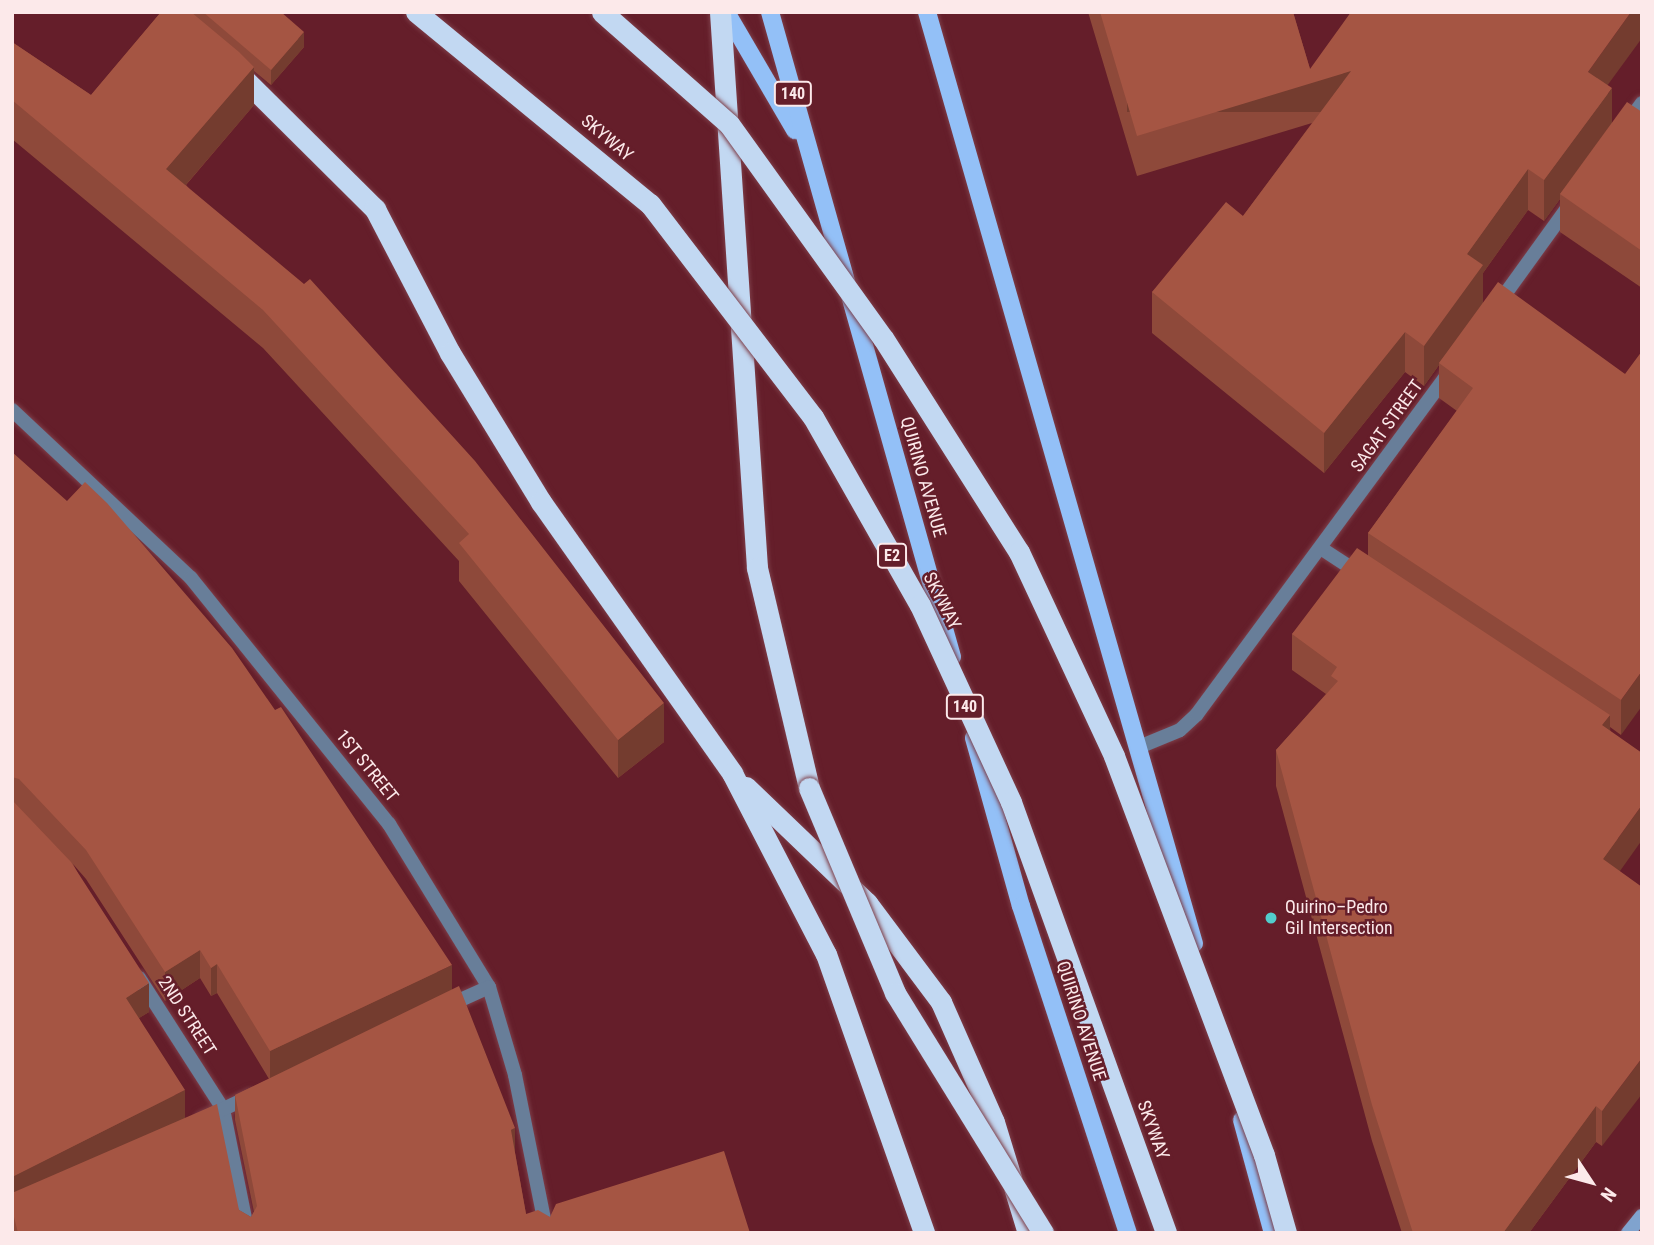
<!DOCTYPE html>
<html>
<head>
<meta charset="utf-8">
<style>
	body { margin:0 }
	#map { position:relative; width:1654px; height:1245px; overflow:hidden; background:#651e2a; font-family:"Roboto Condensed",sans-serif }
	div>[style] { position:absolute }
	.roads { filter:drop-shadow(0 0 2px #7d3e49) drop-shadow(0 0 2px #7d3e49) }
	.minor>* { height:14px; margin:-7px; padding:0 7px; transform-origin:7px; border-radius:7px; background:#687e99 }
	.secondary>* { height:14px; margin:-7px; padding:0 7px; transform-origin:7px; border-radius:7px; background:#80a3ce }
	.primary>* { height:18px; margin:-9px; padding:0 9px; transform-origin:9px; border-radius:9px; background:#93c0f7 }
	.motorway>* { height:21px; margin:-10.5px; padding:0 10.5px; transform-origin:10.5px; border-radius:10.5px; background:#c2d8f2 }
	.bridges { filter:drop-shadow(0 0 2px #7d3e49) drop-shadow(0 0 2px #7d3e49) }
	.motorway-bridge>* { height:21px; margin:-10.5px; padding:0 10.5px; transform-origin:10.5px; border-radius:10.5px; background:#c2d8f2 }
	.wall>* { inset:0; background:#8e493a }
	.shaded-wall>* { inset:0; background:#743c2f; transform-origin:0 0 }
	.building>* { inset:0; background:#a55543 }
	.dots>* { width:19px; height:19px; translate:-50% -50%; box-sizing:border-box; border:4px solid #651e2a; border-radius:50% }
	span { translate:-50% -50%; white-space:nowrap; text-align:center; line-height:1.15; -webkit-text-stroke:5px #651e2a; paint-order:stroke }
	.shield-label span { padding:2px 5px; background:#651e2a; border:2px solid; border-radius:5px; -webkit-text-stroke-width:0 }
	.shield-label { font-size:16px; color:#fce9ea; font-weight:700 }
	.street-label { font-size:18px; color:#fce9ea }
	.poi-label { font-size:18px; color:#fce9ea }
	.left { translate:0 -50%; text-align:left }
	.frame { position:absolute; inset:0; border:14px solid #fce9ea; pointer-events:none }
	.north { position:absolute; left:1556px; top:1147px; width:70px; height:70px; -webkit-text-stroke:5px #651e2a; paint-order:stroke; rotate:126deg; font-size:19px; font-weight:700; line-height:28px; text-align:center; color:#fce9ea }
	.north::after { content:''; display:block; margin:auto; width:24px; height:32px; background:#fce9ea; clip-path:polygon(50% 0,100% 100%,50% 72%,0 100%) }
</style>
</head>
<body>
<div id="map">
	<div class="roads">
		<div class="minor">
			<div style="left:1626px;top:125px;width:27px;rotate:-54deg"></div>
			<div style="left:1498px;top:304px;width:123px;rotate:-54.2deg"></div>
			<div style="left:12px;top:410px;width:245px;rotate:43.2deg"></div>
			<div style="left:191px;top:578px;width:316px;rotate:51.2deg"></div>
			<div style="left:389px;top:824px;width:191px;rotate:58.5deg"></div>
			<div style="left:489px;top:987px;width:92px;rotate:73.5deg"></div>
			<div style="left:515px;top:1075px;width:161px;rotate:78.6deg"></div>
			<div style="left:1322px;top:549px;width:44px;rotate:33deg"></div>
			<div style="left:1139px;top:747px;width:44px;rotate:-22.5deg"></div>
			<div style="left:1180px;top:730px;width:23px;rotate:-43deg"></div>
			<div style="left:1197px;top:714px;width:425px;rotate:-53.6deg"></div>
			<div style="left:139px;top:978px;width:156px;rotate:57.3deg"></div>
			<div style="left:223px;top:1109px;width:126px;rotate:78.6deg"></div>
			<div style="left:447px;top:1006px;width:46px;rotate:-24.3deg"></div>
			<div style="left:202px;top:1119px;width:54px;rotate:-25.1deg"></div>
		</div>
		<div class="secondary">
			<div style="left:1628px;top:1233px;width:22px;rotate:-51deg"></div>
		</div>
		<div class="primary">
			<div style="left:726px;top:12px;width:137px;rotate:59.7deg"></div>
			<div style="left:770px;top:12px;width:670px;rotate:74.24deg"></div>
			<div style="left:927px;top:12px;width:969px;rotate:74.01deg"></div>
			<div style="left:974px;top:738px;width:174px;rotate:74.4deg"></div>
			<div style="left:1021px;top:906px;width:344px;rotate:71.9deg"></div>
			<div style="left:1242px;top:1120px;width:117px;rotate:74.7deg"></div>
		</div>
		<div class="motorway">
			<div style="left:720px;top:12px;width:557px;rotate:86.19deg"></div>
			<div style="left:757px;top:568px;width:226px;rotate:76.7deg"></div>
			<div style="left:232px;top:67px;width:202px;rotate:44.8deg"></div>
			<div style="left:375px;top:209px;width:162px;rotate:62.5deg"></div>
			<div style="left:450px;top:353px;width:175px;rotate:58.6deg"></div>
			<div style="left:541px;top:502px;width:332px;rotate:54.8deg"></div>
			<div style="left:732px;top:773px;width:204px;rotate:62.6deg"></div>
			<div style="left:826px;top:954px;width:296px;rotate:70.6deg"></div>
			<div style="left:746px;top:787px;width:168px;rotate:43.8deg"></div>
			<div style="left:867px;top:903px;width:124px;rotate:53.2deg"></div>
			<div style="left:941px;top:1002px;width:131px;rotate:66.2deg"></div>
			<div style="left:994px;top:1122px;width:116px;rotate:73deg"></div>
		</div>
	</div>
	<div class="bridges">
		<div class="motorway-bridge">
			<div style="left:416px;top:12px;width:303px;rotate:39.4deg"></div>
			<div style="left:650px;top:204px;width:268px;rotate:52.6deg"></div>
			<div style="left:813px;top:417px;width:216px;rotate:60.4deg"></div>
			<div style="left:920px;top:605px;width:217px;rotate:65.2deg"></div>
			<div style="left:1011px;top:802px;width:458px;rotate:70.2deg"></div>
			<div style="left:602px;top:12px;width:169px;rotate:41.4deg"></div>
			<div style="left:729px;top:124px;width:264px;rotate:54.3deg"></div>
			<div style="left:883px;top:338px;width:254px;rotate:57.6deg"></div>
			<div style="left:1019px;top:552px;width:225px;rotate:65deg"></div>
			<div style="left:1114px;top:756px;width:426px;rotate:69.4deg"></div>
			<div style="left:1264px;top:1155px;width:81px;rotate:74.2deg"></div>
			<div style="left:809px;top:788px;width:222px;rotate:67.2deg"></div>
			<div style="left:895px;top:993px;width:282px;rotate:58.3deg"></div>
		</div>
	</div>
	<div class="wall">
		<div style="clip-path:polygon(161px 12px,281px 12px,304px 47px,271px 85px,254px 71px,254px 105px,186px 185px,664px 742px,618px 778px,459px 581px,459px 561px,263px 348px,12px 139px,12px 42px,91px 95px)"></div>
		<div style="clip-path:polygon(1088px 12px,1293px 12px,1310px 69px,1607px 85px,1612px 124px,1642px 112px,1642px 288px,1560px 232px,1560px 199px,1544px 221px,1528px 210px,1483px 273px,1483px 303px,1625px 374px,1621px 735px,1610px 727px,1620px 871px,1602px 1146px,1596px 1142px,1529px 1233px,1402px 1233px,1372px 1141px,1276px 786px,1276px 750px,1326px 694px,1292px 670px,1292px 634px,1368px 555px,1368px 533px,1457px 411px,1439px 398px,1439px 365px,1424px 386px,1405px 372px,1324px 473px,1152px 333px,1152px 292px,1243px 216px,1312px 123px,1137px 176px)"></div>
		<div style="clip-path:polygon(evenodd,12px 452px,452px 990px,515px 1153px,526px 1214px,550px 1217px,750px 1233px,12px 1233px,12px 452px,73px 864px,86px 879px,165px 1001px,200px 978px,211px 996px,217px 993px,269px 1079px,235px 1095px,235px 1120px,254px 1212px,251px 1217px,239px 1210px,185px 1118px,139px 1018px,149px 1012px,73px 864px)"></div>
	</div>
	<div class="shaded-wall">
		<div style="clip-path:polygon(1631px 12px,1642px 12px,1642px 38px,1588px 112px,1588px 72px)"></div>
		<div style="clip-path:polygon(304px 32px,304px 47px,271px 85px,271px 70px)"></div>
		<div style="clip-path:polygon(254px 67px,254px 105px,166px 208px,166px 169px)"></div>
		<div style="left:1351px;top:71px;width:41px;height:224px;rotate:90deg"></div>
		<div style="clip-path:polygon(1612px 88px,1612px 128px,1560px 194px,1560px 199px,1544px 221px,1544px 180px)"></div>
		<div style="clip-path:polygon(1528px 169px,1528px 210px,1483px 273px,1483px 306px,1439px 363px,1439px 365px,1424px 386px,1424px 346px,1467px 254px)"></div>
		<div style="clip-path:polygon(1405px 332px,1405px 372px,1324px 473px,1324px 433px)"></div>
		<div style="clip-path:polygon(1642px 671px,1642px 706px,1621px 735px,1621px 700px)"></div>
		<div style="clip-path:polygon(664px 703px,664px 742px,618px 778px,618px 740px)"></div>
		<div style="clip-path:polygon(1610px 715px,1610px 750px,1602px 725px)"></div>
		<div style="clip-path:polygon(1642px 805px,1642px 840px,1603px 895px,1603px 859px)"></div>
		<div style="clip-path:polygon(200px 950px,200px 978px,165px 1001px,165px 972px)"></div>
		<div style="clip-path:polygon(217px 964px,217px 993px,211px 996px,211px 968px)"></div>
		<div style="clip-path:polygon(452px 965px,452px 994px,270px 1079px,270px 1051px)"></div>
		<div style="clip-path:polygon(149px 983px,149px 1012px,126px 1026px,126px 998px)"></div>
		<div style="clip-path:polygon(1642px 1058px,1642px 1094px,1602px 1146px,1602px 1111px)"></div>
		<div style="clip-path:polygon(185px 1090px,185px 1119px,12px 1205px,12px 1177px)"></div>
		<div style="clip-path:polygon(1596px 1106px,1596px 1142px,1529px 1233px,1503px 1233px)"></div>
		<div style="clip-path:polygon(515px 1128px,515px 1153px,511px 1155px,511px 1130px)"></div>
	</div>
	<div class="building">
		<div style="clip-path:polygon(161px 12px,191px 12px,239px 52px,254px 67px,166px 169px,304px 284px,310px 279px,475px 461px,664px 703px,618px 740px,459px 543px,469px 534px,263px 310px,12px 100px,12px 42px,91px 95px)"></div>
		<div style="clip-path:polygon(203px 12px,281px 12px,304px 32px,271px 70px)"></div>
		<div style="clip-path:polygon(1100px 12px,1293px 12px,1310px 69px,1351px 12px,1631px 12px,1588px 72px,1612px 88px,1544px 180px,1528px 169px,1467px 254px,1483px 265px,1424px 346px,1405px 332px,1324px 433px,1152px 292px,1226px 202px,1243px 216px,1351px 71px,1137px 136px)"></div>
		<div style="clip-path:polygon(1627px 102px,1642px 112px,1642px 251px,1560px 194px)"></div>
		<div style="clip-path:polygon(1498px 282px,1625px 374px,1642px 351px,1642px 671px,1621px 700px,1368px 533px,1473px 388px,1439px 363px)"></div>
		<div style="clip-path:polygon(12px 452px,67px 501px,85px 482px,107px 503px,232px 648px,275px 710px,281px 707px,452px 965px,270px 1051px,217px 964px,211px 968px,200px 950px,165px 972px,86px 850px,19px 779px,12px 777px)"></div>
		<div style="clip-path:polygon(1357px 548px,1610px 715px,1602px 725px,1642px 753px,1642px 805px,1603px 859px,1642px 887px,1642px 1058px,1602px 1111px,1596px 1106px,1503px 1233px,1413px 1233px,1372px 1105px,1276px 750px,1338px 681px,1331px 676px,1337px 667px,1292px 634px)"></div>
		<div style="clip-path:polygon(12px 800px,71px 862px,149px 983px,126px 998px,185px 1090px,12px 1177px)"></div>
		<div style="clip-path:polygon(459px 986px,515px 1128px,511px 1130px,526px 1214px,538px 1210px,550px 1217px,556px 1204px,724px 1151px,750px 1233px,18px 1233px,12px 1209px,12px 1193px,217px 1104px,239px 1210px,251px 1217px,257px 1206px,235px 1095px)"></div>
	</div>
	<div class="dots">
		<div style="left:1271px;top:918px;background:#52cdcc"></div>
	</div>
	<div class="shield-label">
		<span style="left:793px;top:94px">140</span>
		<span style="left:892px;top:556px">E2</span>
		<span style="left:965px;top:707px">140</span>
	</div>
	<div class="street-label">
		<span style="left:607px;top:138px;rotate:40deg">SKYWAY</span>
		<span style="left:1387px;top:426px;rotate:-54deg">SAGAT STREET</span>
		<span style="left:923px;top:477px;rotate:74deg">QUIRINO AVENUE</span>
		<span style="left:942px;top:601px;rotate:63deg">SKYWAY</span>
		<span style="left:367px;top:766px;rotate:51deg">1ST STREET</span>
		<span style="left:187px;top:1016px;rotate:57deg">2ND STREET</span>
		<span style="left:1081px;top:1021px;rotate:72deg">QUIRINO AVENUE</span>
		<span style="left:1153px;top:1130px;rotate:70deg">SKYWAY</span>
	</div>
	<div class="poi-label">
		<span class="left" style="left:1285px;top:918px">Quirino–Pedro<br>Gil Intersection</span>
	</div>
	<div class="frame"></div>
	<div class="north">N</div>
</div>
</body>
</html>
